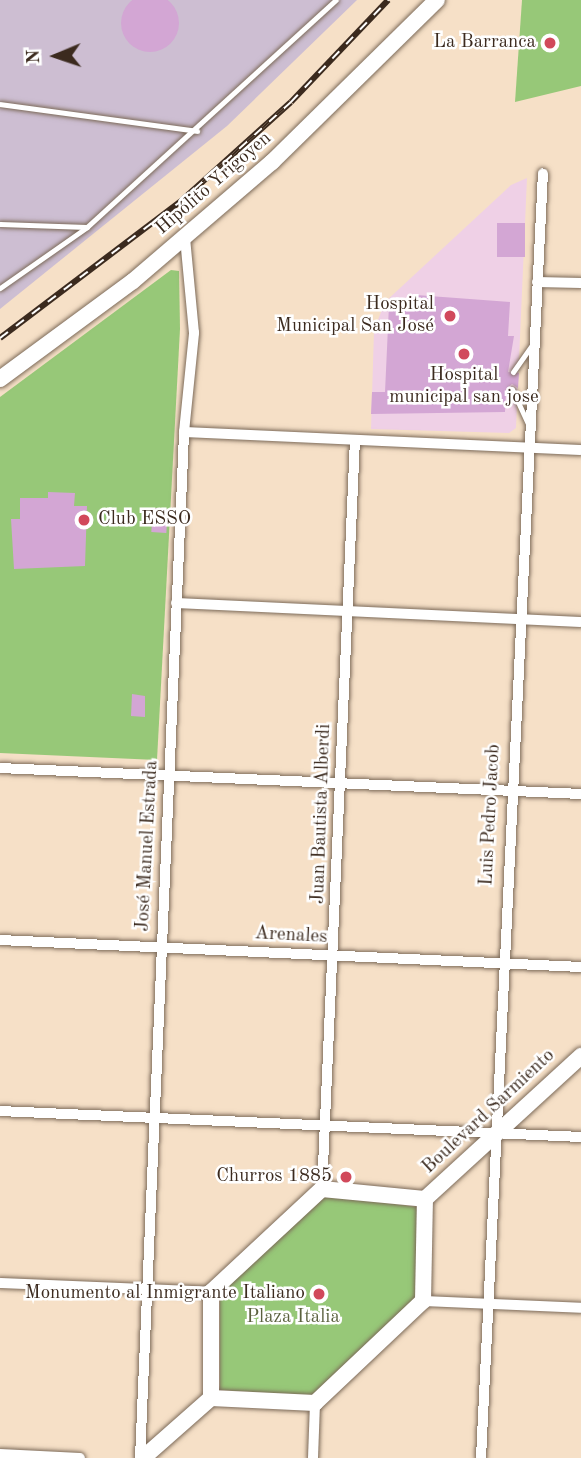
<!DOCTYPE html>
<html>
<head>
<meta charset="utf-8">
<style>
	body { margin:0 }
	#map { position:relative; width:581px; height:1458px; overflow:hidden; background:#f6e0c7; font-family:"Old Standard TT",serif }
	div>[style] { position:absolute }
	.built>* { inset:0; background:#efd0e6 }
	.industrial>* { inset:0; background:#cdbed2 }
	.green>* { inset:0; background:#97c878 }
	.building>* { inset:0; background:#d3a6d4; transform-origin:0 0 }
	.round { border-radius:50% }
	.roads { filter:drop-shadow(0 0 2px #7c6a59) drop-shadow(0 0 2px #7c6a59) }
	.lane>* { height:5px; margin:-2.5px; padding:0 2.5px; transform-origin:2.5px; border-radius:2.5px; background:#fff }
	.street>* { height:10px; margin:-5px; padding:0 5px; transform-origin:5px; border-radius:5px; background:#fff }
	.secondary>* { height:16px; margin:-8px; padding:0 8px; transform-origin:8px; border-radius:8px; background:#fff }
	.rail>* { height:6px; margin-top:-3px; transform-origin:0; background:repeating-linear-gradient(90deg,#fff 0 10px,#3b2a1e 0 20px); box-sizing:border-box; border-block:2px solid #3b2a1e }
	.dots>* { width:19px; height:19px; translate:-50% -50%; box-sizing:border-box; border:4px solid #fff; border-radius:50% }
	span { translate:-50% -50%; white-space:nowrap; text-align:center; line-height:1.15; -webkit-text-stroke:5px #fff; paint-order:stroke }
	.poi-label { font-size:19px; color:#3b2a1e }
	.right { translate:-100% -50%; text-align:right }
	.left { translate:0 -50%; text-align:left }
	.street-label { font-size:19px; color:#3b2a1e }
	.park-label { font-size:19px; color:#5b613e }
	.north { position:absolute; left:21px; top:21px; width:70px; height:70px; -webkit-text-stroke:5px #fff; paint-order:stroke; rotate:268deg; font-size:19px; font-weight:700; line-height:28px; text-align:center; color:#3b2a1e }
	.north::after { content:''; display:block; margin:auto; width:24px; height:32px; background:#3b2a1e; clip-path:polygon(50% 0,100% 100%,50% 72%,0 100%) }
</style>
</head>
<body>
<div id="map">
	<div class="built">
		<div style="clip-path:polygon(527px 178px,516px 428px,509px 433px,371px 429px,374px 330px,385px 302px,511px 185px)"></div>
	</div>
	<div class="industrial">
		<div style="clip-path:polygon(0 0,357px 0,227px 126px,0 309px)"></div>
	</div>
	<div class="green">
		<div style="clip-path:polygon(522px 0,581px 0,581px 86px,515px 102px)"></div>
		<div style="clip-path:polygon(171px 270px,179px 271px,180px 329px,157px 760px,0 753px,0 397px)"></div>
		<div style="clip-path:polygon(323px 1195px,418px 1207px,415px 1299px,313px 1396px,220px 1390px,220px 1290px)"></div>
	</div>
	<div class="building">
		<div class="round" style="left:121px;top:-6px;width:58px;height:58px"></div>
		<div style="left:497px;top:223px;width:28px;height:34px"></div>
		<div style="clip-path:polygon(416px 295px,510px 302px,508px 336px,514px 336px,508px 372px,519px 373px,518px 388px,512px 384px,506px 389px,505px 412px,371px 414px,372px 392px,385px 392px,389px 305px,415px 306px)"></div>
		<div style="clip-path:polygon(48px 492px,75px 493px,74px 506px,87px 506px,85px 566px,14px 569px,11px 519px,20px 519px,20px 498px,48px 498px)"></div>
		<div style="left:153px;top:508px;width:15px;height:24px;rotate:4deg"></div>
		<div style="clip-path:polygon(132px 694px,145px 696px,145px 717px,131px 716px)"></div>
	</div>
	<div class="roads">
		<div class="lane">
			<div style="left:0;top:104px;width:199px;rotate:7.8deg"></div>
			<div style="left:0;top:224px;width:87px;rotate:2deg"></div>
			<div style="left:0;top:288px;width:106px;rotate:-35deg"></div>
			<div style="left:87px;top:227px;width:337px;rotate:-42.4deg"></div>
			<div style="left:513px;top:372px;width:35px;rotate:-55deg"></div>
			<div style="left:512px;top:389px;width:41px;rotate:65.3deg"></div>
		</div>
		<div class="street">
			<div style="left:537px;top:282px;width:44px;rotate:1.3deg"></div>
			<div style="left:184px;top:432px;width:397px;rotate:2.6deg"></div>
			<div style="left:176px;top:603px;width:405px;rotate:2.7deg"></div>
			<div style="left:0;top:768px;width:582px;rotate:2.56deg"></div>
			<div style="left:0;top:940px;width:582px;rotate:2.66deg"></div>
			<div style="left:0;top:1111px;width:582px;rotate:2.56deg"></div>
			<div style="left:322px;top:1189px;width:750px;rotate:-87.48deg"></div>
			<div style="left:0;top:1283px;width:211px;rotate:2.4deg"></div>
			<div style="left:423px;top:1301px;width:158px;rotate:2.5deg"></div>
			<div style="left:0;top:1454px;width:80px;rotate:2.9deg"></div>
			<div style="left:140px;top:1458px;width:1027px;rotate:-87.54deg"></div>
			<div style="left:184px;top:432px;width:100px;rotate:-84.2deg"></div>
			<div style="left:194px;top:333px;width:96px;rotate:-95.4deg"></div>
			<div style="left:313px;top:1458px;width:55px;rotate:-87.9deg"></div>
			<div style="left:481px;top:1458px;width:1286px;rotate:-87.24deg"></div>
		</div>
		<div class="secondary">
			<div style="left:0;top:379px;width:165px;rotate:-36.4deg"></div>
			<div style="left:133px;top:281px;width:183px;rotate:-40.6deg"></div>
			<div style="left:272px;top:162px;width:231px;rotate:-44.5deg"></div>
			<div style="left:211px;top:1398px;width:106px;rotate:-90deg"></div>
			<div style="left:211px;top:1292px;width:151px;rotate:-42.9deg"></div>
			<div style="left:322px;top:1189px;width:103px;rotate:5.5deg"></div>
			<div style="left:143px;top:1458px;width:91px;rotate:-41.4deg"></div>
			<div style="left:211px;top:1398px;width:104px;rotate:2.8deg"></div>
			<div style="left:315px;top:1403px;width:149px;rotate:-43.4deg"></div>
			<div style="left:423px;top:1301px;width:102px;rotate:-88.9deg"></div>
			<div style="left:425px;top:1199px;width:212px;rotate:-42.5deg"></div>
		</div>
	</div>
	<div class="rail">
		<div style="left:0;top:338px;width:226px;rotate:-37.1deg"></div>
		<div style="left:180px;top:202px;width:149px;rotate:-42deg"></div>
		<div style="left:291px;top:102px;width:141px;rotate:-46.4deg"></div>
	</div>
	<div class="dots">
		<div style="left:550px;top:43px;background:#d1495b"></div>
		<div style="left:450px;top:316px;background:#d1495b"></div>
		<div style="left:464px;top:354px;background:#d1495b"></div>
		<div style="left:84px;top:520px;background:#d1495b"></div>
		<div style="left:346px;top:1177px;background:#d1495b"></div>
		<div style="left:319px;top:1294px;background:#d1495b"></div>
	</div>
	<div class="poi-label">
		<span class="right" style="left:536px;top:43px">La Barranca</span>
		<span class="right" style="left:434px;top:316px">Hospital<br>Municipal San José</span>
		<span style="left:464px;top:387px">Hospital<br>municipal san jose</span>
		<span class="left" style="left:98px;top:520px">Club ESSO</span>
		<span class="right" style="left:332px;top:1177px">Churros 1885</span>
		<span class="right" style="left:305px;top:1294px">Monumento al Inmigrante Italiano</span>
	</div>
	<div class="street-label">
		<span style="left:214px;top:184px;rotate:-41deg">Hipólito Yrigoyen</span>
		<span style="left:322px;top:814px;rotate:-88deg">Juan Bautista Alberdi</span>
		<span style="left:491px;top:815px;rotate:-87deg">Luis Pedro Jacob</span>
		<span style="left:148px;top:846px;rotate:-87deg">José Manuel Estrada</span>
		<span style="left:291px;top:936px;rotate:3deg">Arenales</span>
		<span style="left:489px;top:1112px;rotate:-43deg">Boulevard Sarmiento</span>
	</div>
	<div class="park-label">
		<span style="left:293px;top:1318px">Plaza Italia</span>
	</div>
	<div class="north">N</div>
</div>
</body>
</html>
